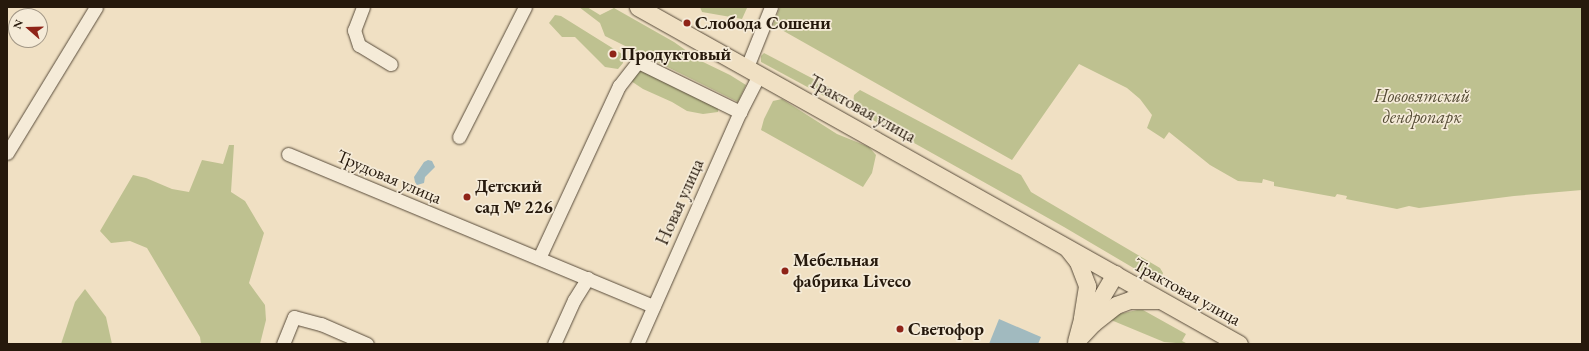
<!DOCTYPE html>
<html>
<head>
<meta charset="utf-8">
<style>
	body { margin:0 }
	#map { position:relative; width:1589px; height:351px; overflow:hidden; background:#f0e0c3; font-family:"EB Garamond",serif }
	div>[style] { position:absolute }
	.green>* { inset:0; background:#bec190 }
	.water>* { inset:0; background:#a1babf }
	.roads { filter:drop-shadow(0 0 1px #584b3a) drop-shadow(0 0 1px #584b3a) }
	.minor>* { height:13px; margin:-6.5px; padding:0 6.5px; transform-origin:6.5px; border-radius:6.5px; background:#f5ebd8 }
	.major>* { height:17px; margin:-8.5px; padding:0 8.5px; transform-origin:8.5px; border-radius:8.5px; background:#f0e0c3 }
	.dots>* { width:11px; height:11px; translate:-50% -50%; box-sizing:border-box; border:2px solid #f5ebd8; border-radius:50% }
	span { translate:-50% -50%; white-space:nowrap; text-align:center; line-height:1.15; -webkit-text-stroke:3.5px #f5ebd8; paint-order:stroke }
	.poi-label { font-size:18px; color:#26190c; font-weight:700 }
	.left { translate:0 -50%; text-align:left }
	.park-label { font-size:18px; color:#544b34; font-style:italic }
	.street-label { font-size:18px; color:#26190c }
	.frame { position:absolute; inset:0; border:8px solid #26190c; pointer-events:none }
	.north { position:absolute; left:8px; top:8px; width:40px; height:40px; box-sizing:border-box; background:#f5ebd8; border:1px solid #a29786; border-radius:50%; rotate:290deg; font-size:11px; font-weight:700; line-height:16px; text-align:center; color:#26190c }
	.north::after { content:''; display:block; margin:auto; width:14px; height:18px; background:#8f2418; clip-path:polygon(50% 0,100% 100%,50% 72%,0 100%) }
</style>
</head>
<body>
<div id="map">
	<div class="green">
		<div style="clip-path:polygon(579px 7px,587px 7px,600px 15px,614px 8px,674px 42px,701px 61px,730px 75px,746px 85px,738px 102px,605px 36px,600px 23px)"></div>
		<div style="clip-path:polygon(700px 7px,746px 7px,747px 8px,742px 19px,702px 12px)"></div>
		<div style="clip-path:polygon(780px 7px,1582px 7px,1582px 190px,1514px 196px,1419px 208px,1409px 206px,1397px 209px,1346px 199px,1347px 196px,1337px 194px,1335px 197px,1274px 186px,1274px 182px,1263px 179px,1262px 183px,1238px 181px,1210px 165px,1169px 132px,1164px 139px,1147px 128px,1152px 115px,1140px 99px,1127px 88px,1079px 64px,1012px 160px,773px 25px)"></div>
		<div style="clip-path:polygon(555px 15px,561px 16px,622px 54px,623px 63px,618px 69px,605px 67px,575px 37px,562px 37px,549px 23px)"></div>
		<div style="clip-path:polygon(764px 53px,844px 95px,843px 101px,837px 103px,761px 62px,761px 56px)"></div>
		<div style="clip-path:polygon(641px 68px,655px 73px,673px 86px,686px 87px,718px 102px,718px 112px,703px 114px,687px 111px,672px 102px,643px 89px,631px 81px)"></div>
		<div style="clip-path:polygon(860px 90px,1021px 175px,1031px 192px,1160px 268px,1163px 273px,1162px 278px,1159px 283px,1064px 227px,857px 111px,853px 105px,854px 95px)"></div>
		<div style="clip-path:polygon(782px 99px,837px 134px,869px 147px,876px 155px,872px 173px,863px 187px,761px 130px,764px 119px,773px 101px)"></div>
		<div style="clip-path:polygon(229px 145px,234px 145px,231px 192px,245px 201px,264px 233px,249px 283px,265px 305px,266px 320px,260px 344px,201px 344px,200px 337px,147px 248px,130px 241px,111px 243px,100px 231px,133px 175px,146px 178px,172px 189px,189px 192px,202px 160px,223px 164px)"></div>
		<div style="clip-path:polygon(85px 289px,106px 317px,112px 344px,61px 344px,75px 302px)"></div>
		<div style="clip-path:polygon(1137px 310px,1143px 310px,1186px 334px,1182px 341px,1188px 344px,1164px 342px,1111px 320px,1119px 314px)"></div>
	</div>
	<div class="water">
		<div style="clip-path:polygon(428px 160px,432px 161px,435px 167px,425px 177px,424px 183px,417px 185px,415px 182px,414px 177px,424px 162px)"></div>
		<div style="clip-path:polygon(999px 319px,1041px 337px,1038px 344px,989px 344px)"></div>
	</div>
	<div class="roads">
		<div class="minor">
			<div style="left:363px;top:7px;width:25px;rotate:111deg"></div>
			<div style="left:354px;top:30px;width:16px;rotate:72deg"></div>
			<div style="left:359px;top:45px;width:37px;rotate:31deg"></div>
			<div style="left:747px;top:67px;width:65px;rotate:-68.2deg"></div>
			<div style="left:459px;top:137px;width:146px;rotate:-63.1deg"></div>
			<div style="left:7px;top:153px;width:171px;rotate:-58.6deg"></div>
			<div style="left:288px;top:154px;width:396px;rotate:22.6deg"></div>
			<div style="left:539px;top:258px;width:190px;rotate:-65.1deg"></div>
			<div style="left:619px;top:86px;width:31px;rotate:-52deg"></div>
			<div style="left:638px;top:62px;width:114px;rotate:26.1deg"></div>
			<div style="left:740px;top:112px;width:42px;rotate:-62.8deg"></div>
			<div style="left:283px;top:344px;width:29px;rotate:-68deg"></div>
			<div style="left:294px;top:317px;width:28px;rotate:15deg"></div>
			<div style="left:321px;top:324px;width:50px;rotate:23.5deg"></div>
			<div style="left:554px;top:344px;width:48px;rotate:-65.6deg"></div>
			<div style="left:574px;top:300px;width:26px;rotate:-58deg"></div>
			<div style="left:637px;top:344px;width:254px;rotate:-66.1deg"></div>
		</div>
		<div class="major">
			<div style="left:638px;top:7px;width:689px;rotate:29.28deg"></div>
			<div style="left:1068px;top:249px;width:16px;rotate:52deg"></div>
			<div style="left:1078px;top:262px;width:26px;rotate:69deg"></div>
			<div style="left:1087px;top:286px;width:33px;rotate:99deg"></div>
			<div style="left:1082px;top:319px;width:23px;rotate:105deg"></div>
			<div style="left:1086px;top:323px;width:57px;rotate:-59.4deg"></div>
			<div style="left:1078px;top:339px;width:22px;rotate:-47deg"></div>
			<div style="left:1093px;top:323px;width:29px;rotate:-38deg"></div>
			<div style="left:1116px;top:305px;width:15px;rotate:-20deg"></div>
			<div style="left:1130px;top:300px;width:29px"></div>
		</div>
	</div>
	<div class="dots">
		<div style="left:687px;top:23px;background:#8f2418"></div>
		<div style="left:613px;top:54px;background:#8f2418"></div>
		<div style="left:467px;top:197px;background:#8f2418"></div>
		<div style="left:785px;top:271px;background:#8f2418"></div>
		<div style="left:900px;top:329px;background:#8f2418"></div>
	</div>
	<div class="poi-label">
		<span class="left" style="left:695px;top:23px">Слобода Сошени</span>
		<span class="left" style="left:621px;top:54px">Продуктовый</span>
		<span class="left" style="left:475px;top:197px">Детский<br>сад № 226</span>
		<span class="left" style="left:793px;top:271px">Мебельная<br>фабрика Liveco</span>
		<span class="left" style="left:908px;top:329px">Светофор</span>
	</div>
	<div class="park-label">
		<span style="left:1422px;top:107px">Нововятский<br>дендропарк</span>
	</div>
	<div class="street-label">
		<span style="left:862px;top:109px;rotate:29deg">Трактовая улица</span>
		<span style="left:389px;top:177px;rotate:23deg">Трудовая улица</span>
		<span style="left:680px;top:202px;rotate:-66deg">Новая улица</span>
		<span style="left:1187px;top:292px;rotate:29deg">Трактовая улица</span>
	</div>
	<div class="frame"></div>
	<div class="north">N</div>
</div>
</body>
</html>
